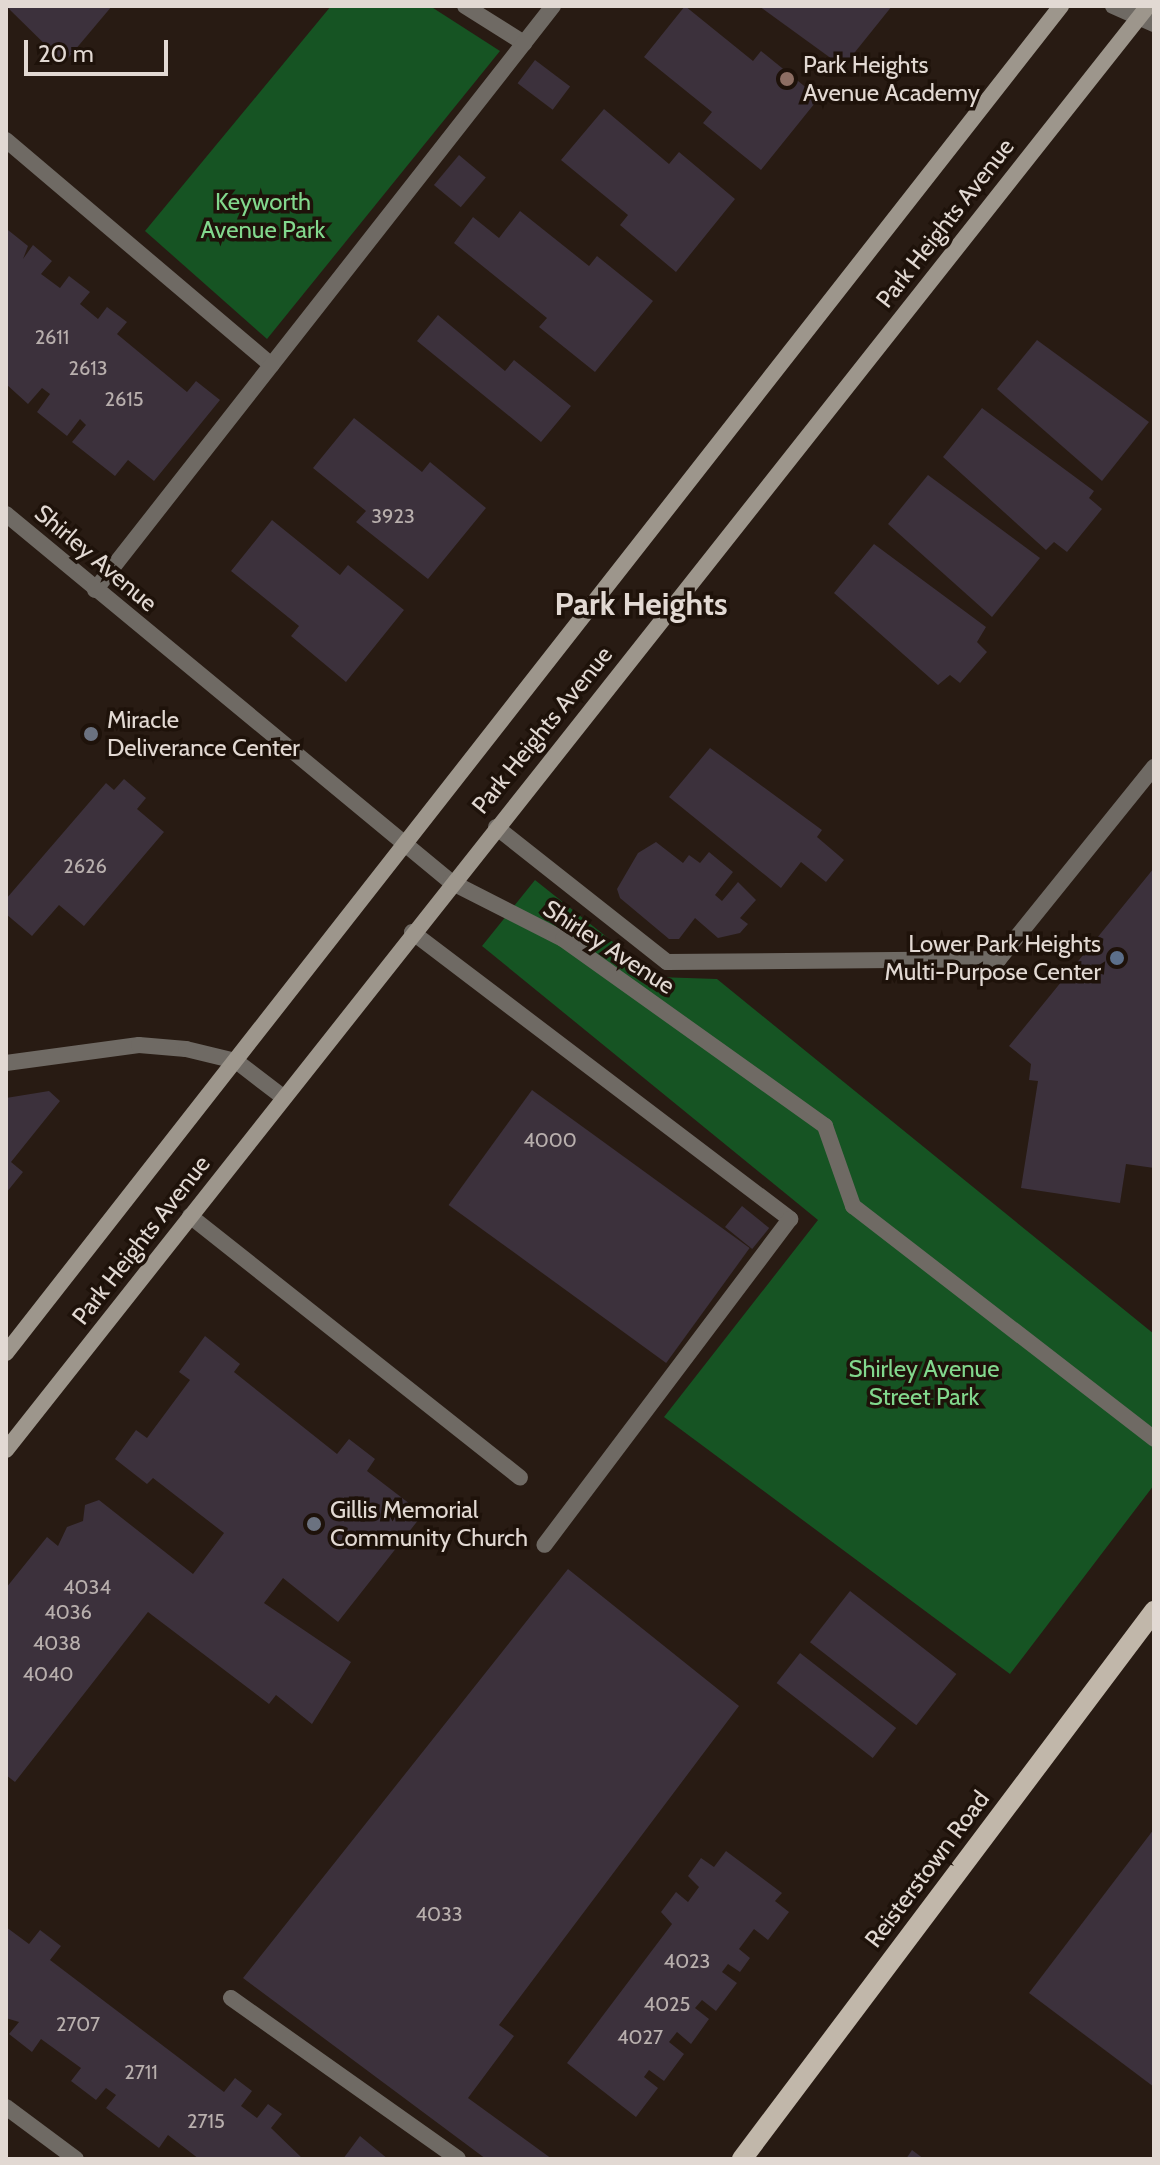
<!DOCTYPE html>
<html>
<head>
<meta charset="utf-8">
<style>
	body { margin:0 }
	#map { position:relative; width:1160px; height:2165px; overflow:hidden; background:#281b13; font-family:Cabin,sans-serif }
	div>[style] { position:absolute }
	.green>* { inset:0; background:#165423 }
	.building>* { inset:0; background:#3c313c; transform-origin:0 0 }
	.lane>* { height:16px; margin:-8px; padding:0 8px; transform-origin:8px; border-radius:8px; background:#6f6a64 }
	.street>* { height:16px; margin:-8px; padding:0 8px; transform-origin:8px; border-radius:8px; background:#6f6a64 }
	.secondary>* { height:16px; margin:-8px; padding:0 8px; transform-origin:8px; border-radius:8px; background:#9d968c }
	.primary>* { height:20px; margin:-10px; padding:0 10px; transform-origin:10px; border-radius:10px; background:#c1b7aa }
	.dots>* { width:22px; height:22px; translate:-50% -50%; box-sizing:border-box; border:4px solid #1e120a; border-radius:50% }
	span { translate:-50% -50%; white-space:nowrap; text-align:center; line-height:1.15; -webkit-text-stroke:7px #1e120a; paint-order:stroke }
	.number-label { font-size:20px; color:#b8afad }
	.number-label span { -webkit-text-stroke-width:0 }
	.poi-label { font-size:24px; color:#e2d9d3 }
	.left { translate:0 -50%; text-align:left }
	.right { translate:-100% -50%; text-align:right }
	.park-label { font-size:24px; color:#82d88d }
	.street-label { font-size:24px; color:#e2d9d3 }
	.district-label { font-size:32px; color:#e2d9d3; font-weight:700 }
	.frame { position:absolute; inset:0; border:8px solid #e2d9d3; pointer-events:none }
	.scale { position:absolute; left:24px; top:40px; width:144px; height:36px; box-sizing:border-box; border:4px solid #e2d9d3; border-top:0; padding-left:10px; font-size:24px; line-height:28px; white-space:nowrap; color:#e2d9d3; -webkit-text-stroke:6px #1e120a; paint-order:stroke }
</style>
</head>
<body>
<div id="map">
	<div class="green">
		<div style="clip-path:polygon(331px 6px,430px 6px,500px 51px,267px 339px,145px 231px)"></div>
		<div style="clip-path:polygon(535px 880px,657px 977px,717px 979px,1154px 1334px,1154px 1485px,1010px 1674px,664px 1417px,818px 1220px,482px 946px)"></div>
	</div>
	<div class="building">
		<div style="clip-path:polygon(6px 6px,112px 6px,64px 63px)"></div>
		<div style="clip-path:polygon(685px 6px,753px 61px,761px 51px,819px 98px,761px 170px,703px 123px,712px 112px,644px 57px)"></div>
		<div style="clip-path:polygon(759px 6px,892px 6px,843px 67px)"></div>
		<div style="left:535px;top:60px;width:44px;height:29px;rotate:37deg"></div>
		<div style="clip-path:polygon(604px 109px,669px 164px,679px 152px,735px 199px,676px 272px,620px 225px,628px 215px,561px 160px)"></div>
		<div style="left:459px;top:155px;width:35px;height:39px;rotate:40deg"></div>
		<div style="clip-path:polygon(520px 211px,589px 266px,597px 256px,653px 301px,595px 372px,539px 327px,547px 318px,454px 243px,473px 217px,499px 238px)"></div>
		<div style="clip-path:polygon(8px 230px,28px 246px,23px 259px,33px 245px,52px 261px,41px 274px,60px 288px,69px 276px,90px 292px,80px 304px,98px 319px,107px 307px,127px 322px,117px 334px,187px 392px,196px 381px,220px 400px,154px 481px,128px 460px,115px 476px,72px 442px,86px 425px,80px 419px,67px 436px,37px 412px,50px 394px,42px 388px,28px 404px,6px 384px)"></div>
		<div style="clip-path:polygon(438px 315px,505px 371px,514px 360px,571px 406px,541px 442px,417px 341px)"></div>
		<div style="clip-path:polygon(1037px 340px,1149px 422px,1102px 481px,997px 389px)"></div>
		<div style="clip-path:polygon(982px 408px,1094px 491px,1089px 498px,1102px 509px,1067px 552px,1054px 542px,1046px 550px,943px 457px)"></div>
		<div style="clip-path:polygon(354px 418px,422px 472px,430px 462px,486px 508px,428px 579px,356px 522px,366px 511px,313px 468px)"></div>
		<div style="clip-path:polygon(928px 475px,1040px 558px,992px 617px,888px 524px)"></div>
		<div style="clip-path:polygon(272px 520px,340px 575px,348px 565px,404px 610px,346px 682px,291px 636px,299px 626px,231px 571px)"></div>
		<div style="clip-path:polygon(874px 544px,986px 627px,977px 642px,987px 652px,960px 683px,950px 675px,938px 685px,834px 593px)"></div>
		<div style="clip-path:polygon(710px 748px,822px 830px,817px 837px,844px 860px,826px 882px,801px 862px,781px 888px,669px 797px)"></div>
		<div style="clip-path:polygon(124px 779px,146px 798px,137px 809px,164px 832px,84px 926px,59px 905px,32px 936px,6px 914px,6px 899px,106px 783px,114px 790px)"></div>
		<div style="clip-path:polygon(656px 842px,683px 863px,689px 855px,700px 863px,709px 852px,733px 872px,715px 895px,722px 901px,738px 882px,756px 900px,740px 918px,748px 924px,740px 933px,718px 938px,695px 918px,679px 939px,669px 939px,620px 898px,617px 889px,638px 853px)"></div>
		<div style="clip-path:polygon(1154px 868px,1154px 1168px,1126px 1164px,1120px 1203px,1021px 1188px,1038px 1081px,1029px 1080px,1031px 1064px,1009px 1046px)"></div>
		<div style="left:532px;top:1090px;width:269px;height:142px;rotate:36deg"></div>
		<div style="clip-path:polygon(49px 1091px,60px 1101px,11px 1162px,23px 1172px,6px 1193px,6px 1098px)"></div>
		<div style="left:742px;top:1206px;width:35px;height:27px;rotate:39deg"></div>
		<div style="clip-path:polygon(205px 1336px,240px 1364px,234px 1372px,337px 1454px,349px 1439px,375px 1459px,367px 1471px,423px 1514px,338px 1622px,283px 1578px,264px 1603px,351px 1662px,312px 1724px,276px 1695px,269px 1704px,148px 1612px,15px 1782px,6px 1775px,6px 1588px,47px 1537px,58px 1546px,67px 1527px,83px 1521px,85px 1505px,99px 1500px,193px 1574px,224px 1533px,153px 1478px,147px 1484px,115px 1459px,136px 1430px,147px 1438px,190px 1380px,179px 1372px)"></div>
		<div style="clip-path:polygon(568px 1569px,739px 1706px,499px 2025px,514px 2036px,468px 2098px,552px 2159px,486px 2159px,243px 1978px)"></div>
		<div style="left:850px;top:1591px;width:135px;height:65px;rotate:38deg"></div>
		<div style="left:800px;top:1653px;width:122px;height:38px;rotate:38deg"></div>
		<div style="clip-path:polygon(1154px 1829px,1154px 2087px,1029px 1993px)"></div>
		<div style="clip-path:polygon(726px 1851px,782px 1893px,775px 1901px,789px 1912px,768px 1940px,754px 1929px,739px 1949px,750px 1958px,740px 1972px,728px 1964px,722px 1972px,737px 1983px,716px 2011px,702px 2000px,695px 2008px,709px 2019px,691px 2044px,677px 2032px,669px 2042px,684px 2054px,664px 2081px,649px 2070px,644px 2077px,658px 2088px,636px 2117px,567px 2063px,672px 1924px,661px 1912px,676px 1892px,688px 1902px,699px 1887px,688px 1876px,701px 1858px,714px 1867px)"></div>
		<div style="clip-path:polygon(6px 1927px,29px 1944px,40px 1930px,61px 1946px,50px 1960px,224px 2092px,235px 2078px,252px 2091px,241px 2106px,257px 2118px,268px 2104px,282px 2114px,271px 2128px,303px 2159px,199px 2159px,168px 2135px,159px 2148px,106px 2108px,116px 2095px,106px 2088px,96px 2100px,71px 2081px,81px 2068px,41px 2039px,32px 2052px,9px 2034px,19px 2022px,6px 2018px)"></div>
		<div style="clip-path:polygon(360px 2136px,388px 2159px,343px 2159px)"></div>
		<div style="clip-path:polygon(912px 2150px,924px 2159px,906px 2159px)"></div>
	</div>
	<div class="lane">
		<div style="left:465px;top:6px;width:70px;rotate:32.1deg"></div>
		<div style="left:6px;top:140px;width:348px;rotate:40.3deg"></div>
		<div style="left:95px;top:590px;width:742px;rotate:-51.89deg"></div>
		<div style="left:496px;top:827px;width:218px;rotate:38.3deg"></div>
		<div style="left:667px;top:962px;width:332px;rotate:-0.5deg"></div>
		<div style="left:999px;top:959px;width:247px;rotate:-51.1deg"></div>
		<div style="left:412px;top:932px;width:475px;rotate:37.2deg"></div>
		<div style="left:790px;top:1219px;width:408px;rotate:127deg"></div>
		<div style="left:190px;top:1216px;width:421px;rotate:38.4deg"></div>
		<div style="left:231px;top:1998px;width:278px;rotate:35.3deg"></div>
	</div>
	<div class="street">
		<div style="left:1113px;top:6px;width:45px;rotate:23.7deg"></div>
		<div style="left:6px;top:514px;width:577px;rotate:39.59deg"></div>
		<div style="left:451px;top:882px;width:126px;rotate:27deg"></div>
		<div style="left:563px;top:939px;width:322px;rotate:35.5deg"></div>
		<div style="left:825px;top:1126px;width:85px;rotate:70.7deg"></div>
		<div style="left:853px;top:1206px;width:381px;rotate:37.7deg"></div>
		<div style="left:6px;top:1063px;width:134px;rotate:-7.7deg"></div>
		<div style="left:139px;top:1045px;width:47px;rotate:4.9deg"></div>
		<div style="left:186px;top:1049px;width:51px;rotate:13.5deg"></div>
		<div style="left:236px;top:1061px;width:59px;rotate:37.5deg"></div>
		<div style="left:6px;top:2107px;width:87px;rotate:36.6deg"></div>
	</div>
	<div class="secondary">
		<div style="left:6px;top:1353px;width:1711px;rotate:-51.93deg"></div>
		<div style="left:6px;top:1450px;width:1841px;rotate:-51.66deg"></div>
	</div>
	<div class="primary">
		<div style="left:742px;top:2159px;width:686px;rotate:-53.06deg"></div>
	</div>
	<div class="dots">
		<div style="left:787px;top:79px;background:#8d6e63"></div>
		<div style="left:91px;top:734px;background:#6b7280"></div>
		<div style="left:1117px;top:958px;background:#5c6f8a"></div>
		<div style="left:314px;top:1524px;background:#6b7280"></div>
	</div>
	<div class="number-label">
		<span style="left:52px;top:337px">2611</span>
		<span style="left:88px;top:368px">2613</span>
		<span style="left:124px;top:399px">2615</span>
		<span style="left:393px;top:516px">3923</span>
		<span style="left:85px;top:866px">2626</span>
		<span style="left:550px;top:1140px">4000</span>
		<span style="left:87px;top:1587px">4034</span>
		<span style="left:68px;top:1612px">4036</span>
		<span style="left:57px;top:1643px">4038</span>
		<span style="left:48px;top:1674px">4040</span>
		<span style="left:439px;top:1914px">4033</span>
		<span style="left:687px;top:1961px">4023</span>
		<span style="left:667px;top:2004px">4025</span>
		<span style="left:78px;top:2024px">2707</span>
		<span style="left:640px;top:2037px">4027</span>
		<span style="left:141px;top:2072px">2711</span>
		<span style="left:206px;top:2121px">2715</span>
	</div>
	<div class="poi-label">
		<span class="left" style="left:803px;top:79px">Park Heights<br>Avenue Academy</span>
		<span class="left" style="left:107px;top:734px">Miracle<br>Deliverance Center</span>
		<span class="right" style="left:1101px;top:958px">Lower Park Heights<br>Multi-Purpose Center</span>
		<span class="left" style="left:330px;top:1524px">Gillis Memorial<br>Community Church</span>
	</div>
	<div class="park-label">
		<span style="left:263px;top:216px">Keyworth<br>Avenue Park</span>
		<span style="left:924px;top:1383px">Shirley Avenue<br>Street Park</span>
	</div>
	<div class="street-label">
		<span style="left:945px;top:223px;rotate:-52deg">Park Heights Avenue</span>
		<span style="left:96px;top:558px;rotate:40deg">Shirley Avenue</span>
		<span style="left:542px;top:730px;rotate:-51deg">Park Heights Avenue</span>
		<span style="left:609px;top:947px;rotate:33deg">Shirley Avenue</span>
		<span style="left:141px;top:1240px;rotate:-52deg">Park Heights Avenue</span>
		<span style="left:927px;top:1869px;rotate:-53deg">Reisterstown Road</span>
	</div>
	<div class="district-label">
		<span style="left:641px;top:604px">Park Heights</span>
	</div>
	<div class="frame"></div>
	<div class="scale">20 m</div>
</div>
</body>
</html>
